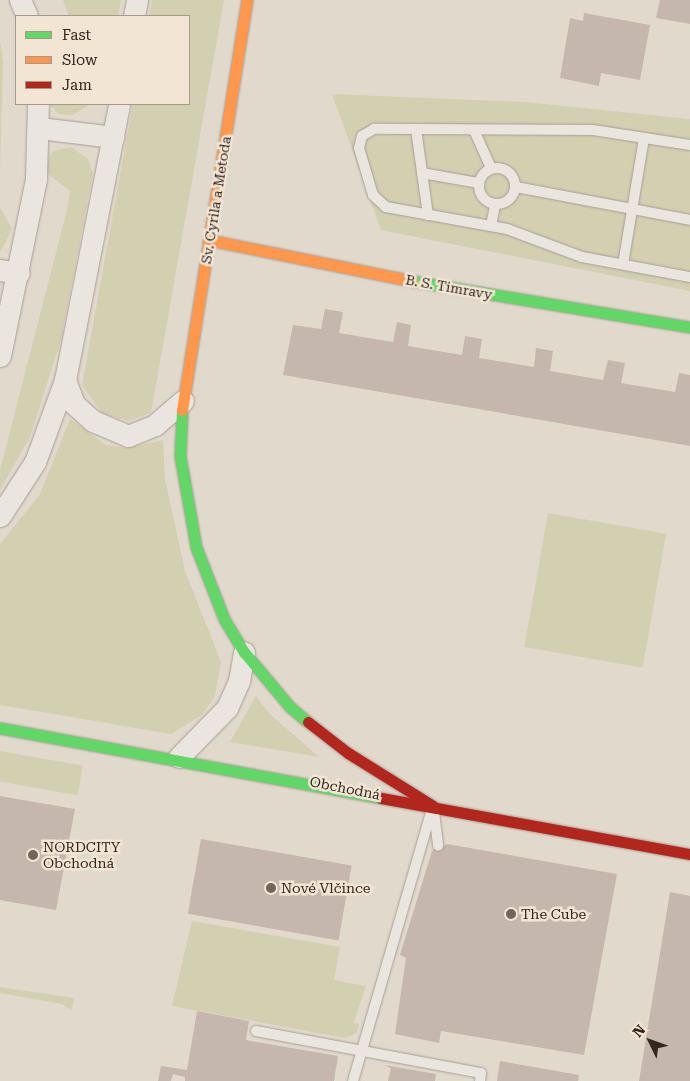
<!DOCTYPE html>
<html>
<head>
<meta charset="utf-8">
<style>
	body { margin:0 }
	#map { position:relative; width:690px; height:1081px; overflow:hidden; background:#e2d9cd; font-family:"Roboto Serif",serif }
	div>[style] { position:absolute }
	.green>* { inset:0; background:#d3cfb1; transform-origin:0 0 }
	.building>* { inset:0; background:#c5b7ae; transform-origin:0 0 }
	.roads { filter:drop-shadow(0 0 1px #a79e96) drop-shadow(0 0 1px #a79e96) }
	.lane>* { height:10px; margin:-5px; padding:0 5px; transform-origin:5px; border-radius:5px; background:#eae5de }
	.lane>.ring { margin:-5px; padding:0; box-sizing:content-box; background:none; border:10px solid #eae5de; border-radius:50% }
	.street>* { height:21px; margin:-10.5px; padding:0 10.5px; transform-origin:10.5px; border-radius:10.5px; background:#eae5de }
	.fast>* { height:11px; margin:-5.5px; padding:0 5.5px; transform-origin:5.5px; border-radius:5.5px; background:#63d668 }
	.slow>* { height:11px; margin:-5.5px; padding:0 5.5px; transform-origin:5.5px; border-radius:5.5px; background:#ff974d }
	.jam>* { height:11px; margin:-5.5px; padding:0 5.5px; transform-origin:5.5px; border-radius:5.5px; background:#b3261e }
	.dots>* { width:14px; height:14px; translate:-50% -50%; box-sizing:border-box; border:2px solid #f2e5d4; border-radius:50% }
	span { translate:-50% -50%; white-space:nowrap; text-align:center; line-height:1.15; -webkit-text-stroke:5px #f2e5d4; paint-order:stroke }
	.street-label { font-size:14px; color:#35261f }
	.poi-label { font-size:14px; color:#35261f }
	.left { translate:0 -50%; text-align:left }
	.legend { position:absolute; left:15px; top:15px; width:175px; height:90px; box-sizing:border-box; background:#f2e5d4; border:1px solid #a6998c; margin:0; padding:6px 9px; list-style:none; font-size:15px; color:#35261f }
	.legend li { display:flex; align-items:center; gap:10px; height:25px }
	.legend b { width:25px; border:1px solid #a6998c }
	.north { position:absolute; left:625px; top:1016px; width:50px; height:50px; -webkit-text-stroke:4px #f2e5d4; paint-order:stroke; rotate:312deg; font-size:14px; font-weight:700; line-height:20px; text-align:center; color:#35261f }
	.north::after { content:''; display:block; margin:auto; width:18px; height:22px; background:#35261f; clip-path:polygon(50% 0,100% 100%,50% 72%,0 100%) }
</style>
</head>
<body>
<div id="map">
	<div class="green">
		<div style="clip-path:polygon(63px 0,121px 0,118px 16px,69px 16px)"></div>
		<div style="clip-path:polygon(152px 0,224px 0,151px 413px,128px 421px,102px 413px,82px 385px,133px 104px,189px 104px,189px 16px,149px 16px)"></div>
		<div style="clip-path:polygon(0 40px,3px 62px,0 171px)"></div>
		<div style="clip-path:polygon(332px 94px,525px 102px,690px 119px,690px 291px,381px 230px)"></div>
		<div style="clip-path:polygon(49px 104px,90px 104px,73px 115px,59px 114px)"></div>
		<div style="clip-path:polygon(71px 147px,88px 159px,93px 173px,61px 340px,30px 437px,0 490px,0 470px,67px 210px,70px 191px,48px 174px,45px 164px,53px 151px)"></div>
		<div style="clip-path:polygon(0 207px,12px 229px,0 253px)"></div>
		<div style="clip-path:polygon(70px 419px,106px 445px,127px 448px,163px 440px,165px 479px,185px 571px,221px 662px,215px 696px,202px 715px,171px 734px,0 705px,0 544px,40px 494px)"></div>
		<div style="left:548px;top:513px;width:120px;height:136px;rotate:10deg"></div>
		<div style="clip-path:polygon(256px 696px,270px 714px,319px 757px,230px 742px)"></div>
		<div style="left:0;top:751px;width:84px;height:30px;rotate:10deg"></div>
		<div style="clip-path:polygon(192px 921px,340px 947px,334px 980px,366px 986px,354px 1022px,359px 1024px,357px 1033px,345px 1038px,172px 1006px)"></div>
		<div style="clip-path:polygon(0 987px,74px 998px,72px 1011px,62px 1004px,0 993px)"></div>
	</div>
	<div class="building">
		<div style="clip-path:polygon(660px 0,690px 0,690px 24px,656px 18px)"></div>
		<div style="clip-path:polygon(584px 13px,650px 25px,640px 80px,601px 73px,599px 86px,560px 78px,570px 18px,583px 21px)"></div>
		<div style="clip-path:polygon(325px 309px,343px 312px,339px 333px,393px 342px,397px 322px,411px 325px,408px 346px,462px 355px,465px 336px,482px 339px,479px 358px,534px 367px,536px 348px,553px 351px,550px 371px,603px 380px,608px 360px,625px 363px,621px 383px,675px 392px,679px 373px,690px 375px,690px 446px,283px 375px,293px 325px,321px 329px)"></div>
		<div style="clip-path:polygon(0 796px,75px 809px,56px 910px,0 900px)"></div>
		<div style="left:201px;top:839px;width:153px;height:76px;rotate:10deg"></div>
		<div style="clip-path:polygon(447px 844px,617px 874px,584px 1055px,441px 1031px,439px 1043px,395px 1034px,406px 958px,400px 955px,432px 851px)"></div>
		<div style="clip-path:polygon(670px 892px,690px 896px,690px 1081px,639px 1081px)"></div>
		<div style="clip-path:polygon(197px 1011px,249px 1021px,246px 1040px,338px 1056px,334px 1081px,185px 1081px,185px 1077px,173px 1074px,171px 1081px,158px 1081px,161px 1066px,187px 1070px)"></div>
		<div style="clip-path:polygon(500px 1061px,579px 1075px,578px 1081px,497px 1081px)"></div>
		<div style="clip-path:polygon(384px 1065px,436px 1074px,435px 1081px,388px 1081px,391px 1068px)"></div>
	</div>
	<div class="roads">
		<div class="lane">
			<div style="left:416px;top:129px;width:87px;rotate:82.1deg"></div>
			<div style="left:474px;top:130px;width:42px;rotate:65.9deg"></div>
			<div style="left:690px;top:145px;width:98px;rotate:-171.2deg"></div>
			<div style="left:593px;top:130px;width:219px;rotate:-179.7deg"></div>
			<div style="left:374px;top:129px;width:14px;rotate:150deg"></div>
			<div style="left:362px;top:136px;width:12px;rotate:104deg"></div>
			<div style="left:359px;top:148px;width:49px;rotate:73.4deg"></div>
			<div style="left:373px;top:195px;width:18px;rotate:43deg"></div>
			<div style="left:386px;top:207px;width:123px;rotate:10.3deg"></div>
			<div style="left:507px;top:229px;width:80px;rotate:20.5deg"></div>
			<div style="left:582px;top:257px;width:110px;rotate:10.5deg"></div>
			<div class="ring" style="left:479px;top:168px;width:26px;height:26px"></div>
			<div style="left:422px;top:173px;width:58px;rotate:10deg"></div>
			<div style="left:516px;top:187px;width:177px;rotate:10.7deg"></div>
			<div style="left:491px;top:226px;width:21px;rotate:-79deg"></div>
			<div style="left:623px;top:264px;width:128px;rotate:-80.5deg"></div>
			<div style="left:434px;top:812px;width:34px;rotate:83deg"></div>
			<div style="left:256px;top:1031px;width:229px;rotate:10.6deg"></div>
			<div style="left:481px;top:1073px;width:8px;rotate:97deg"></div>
			<div style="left:353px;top:1081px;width:283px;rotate:-73.8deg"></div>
		</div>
		<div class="street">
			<div style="left:20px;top:0;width:17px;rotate:66deg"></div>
			<div style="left:134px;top:16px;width:16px;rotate:-79deg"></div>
			<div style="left:39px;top:128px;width:75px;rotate:6.9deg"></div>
			<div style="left:0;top:270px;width:19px;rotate:9deg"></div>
			<div style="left:0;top:356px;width:181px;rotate:-78.5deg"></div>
			<div style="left:36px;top:179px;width:75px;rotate:-88.5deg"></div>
			<div style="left:65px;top:380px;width:26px;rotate:69deg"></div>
			<div style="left:74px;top:404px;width:25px;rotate:42deg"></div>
			<div style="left:93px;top:421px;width:38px;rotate:23deg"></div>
			<div style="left:128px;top:436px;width:29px;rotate:-22deg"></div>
			<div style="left:155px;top:425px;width:37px;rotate:-41deg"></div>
			<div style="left:0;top:516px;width:64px;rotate:-57.1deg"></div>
			<div style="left:35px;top:462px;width:87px;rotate:-69.9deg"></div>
			<div style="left:65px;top:380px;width:281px;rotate:-78.9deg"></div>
			<div style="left:179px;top:757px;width:69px;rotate:-45.6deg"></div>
			<div style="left:227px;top:708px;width:30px;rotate:-66deg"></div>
			<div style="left:239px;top:681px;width:29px;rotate:-80deg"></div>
		</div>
		<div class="fast">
			<div style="left:412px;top:281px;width:282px;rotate:9.4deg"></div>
			<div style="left:182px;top:410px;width:46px;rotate:92.5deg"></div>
			<div style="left:180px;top:456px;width:92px;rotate:80deg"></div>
			<div style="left:196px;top:547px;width:77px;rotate:68.7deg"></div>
			<div style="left:224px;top:619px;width:39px;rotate:59deg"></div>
			<div style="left:244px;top:652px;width:72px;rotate:50.1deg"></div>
			<div style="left:290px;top:707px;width:23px;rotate:40deg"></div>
			<div style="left:0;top:728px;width:387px;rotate:10.4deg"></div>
		</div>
		<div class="slow">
			<div style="left:209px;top:240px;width:207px;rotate:11.4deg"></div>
			<div style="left:182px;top:410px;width:415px;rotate:-81deg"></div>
		</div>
		<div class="jam">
			<div style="left:308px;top:722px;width:51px;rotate:37.8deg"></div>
			<div style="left:348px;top:753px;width:100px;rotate:31.9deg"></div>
			<div style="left:381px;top:798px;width:314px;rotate:10.3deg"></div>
		</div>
	</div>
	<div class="dots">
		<div style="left:33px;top:855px;background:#72655c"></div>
		<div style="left:271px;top:888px;background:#72655c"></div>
		<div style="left:511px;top:914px;background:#72655c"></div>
	</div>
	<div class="street-label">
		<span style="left:216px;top:200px;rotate:-81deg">Sv. Cyrila a Metoda</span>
		<span style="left:449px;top:287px;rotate:10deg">B. S. Timravy</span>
		<span style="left:345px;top:788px;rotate:11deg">Obchodná</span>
	</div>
	<div class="poi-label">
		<span class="left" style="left:43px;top:855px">NORDCITY<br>Obchodná</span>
		<span class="left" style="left:281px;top:888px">Nové Vlčince</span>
		<span class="left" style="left:521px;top:914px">The Cube</span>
	</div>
	<ul class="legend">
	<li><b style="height:6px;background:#63d668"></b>Fast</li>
	<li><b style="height:6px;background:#ff974d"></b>Slow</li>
	<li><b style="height:6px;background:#b3261e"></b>Jam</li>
	</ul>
	<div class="north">N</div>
</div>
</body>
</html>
